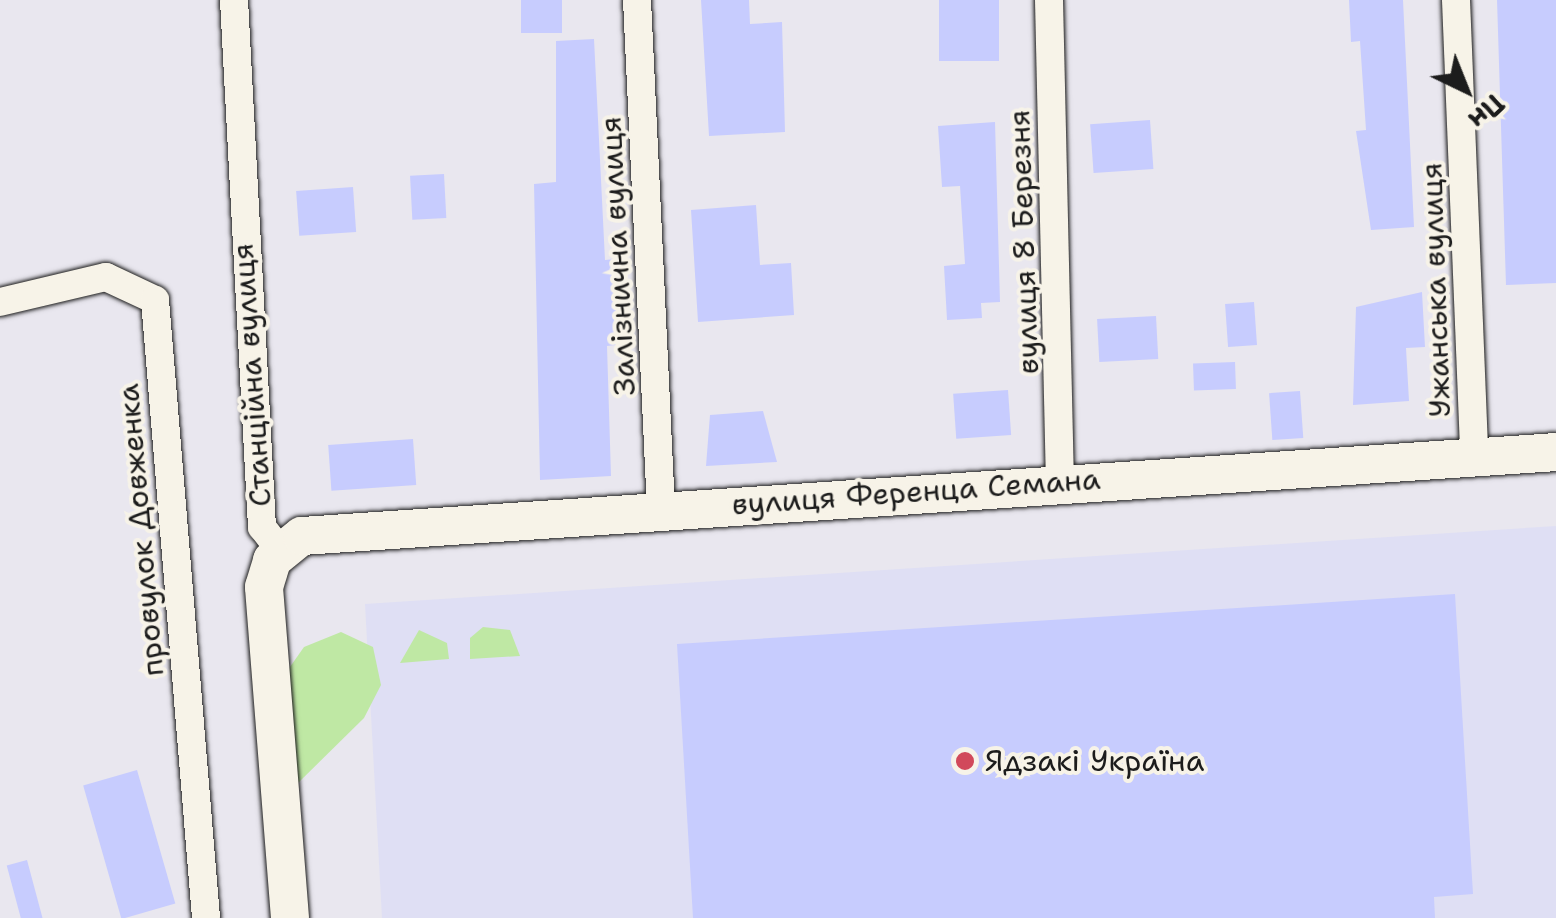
<!DOCTYPE html>
<html>
<head>
<meta charset="utf-8">
<style>
	body { margin:0 }
	#map { position:relative; width:1556px; height:918px; overflow:hidden; background:#e9e7ef; font-family:"Shantell Sans",sans-serif }
	div>[style] { position:absolute }
	.built>* { inset:0; background:#dfdff4 }
	.green>* { inset:0; background:#bfe8a4 }
	.building>* { inset:0; background:#c7ccfe; transform-origin:0 0 }
	.roads { filter:drop-shadow(0 0 2px #1c1c1c) drop-shadow(0 0 2px #1c1c1c) }
	.street>* { height:28px; margin:-14px; padding:0 14px; transform-origin:14px; border-radius:14px; background:#f7f3e8 }
	.secondary>* { height:38px; margin:-19px; padding:0 19px; transform-origin:19px; border-radius:19px; background:#f7f3e8 }
	.dots>* { width:28px; height:28px; translate:-50% -50%; box-sizing:border-box; border:5px solid #f7f3e8; border-radius:50% }
	span { translate:-50% -50%; white-space:nowrap; text-align:center; line-height:1.15; -webkit-text-stroke:8px #f7f3e8; paint-order:stroke }
	.street-label { font-size:30px; color:#1c1c1c }
	.poi-label { font-size:30px; color:#1c1c1c }
	.left { translate:0 -50%; text-align:left }
	.north { position:absolute; left:1416px; top:40px; width:100px; height:100px; -webkit-text-stroke:8px #f7f3e8; paint-order:stroke; rotate:137deg; font-size:28px; font-weight:700; line-height:40px; text-align:center; color:#1c1c1c }
	.north::after { content:''; display:block; margin:auto; width:35px; height:45px; background:#1c1c1c; clip-path:polygon(50% 0,100% 100%,50% 72%,0 100%) }
</style>
</head>
<body>
<div id="map">
	<div class="built">
		<div style="clip-path:polygon(1556px 526px,1556px 918px,382px 918px,365px 604px)"></div>
	</div>
	<div class="green">
		<div style="clip-path:polygon(483px 627px,510px 630px,520px 656px,470px 659px,470px 638px)"></div>
		<div style="clip-path:polygon(419px 630px,447px 643px,449px 659px,400px 663px)"></div>
		<div style="clip-path:polygon(341px 632px,373px 647px,381px 685px,364px 718px,297px 784px,285px 674px,304px 647px)"></div>
	</div>
	<div class="building">
		<div style="left:521px;top:0;width:41px;height:33px"></div>
		<div style="clip-path:polygon(701px 0,749px 0,750px 24px,782px 22px,785px 132px,709px 136px)"></div>
		<div style="left:939px;top:0;width:60px;height:61px"></div>
		<div style="clip-path:polygon(1349px 0,1403px 0,1414px 227px,1371px 230px,1356px 131px,1366px 130px,1360px 41px,1351px 42px)"></div>
		<div style="clip-path:polygon(1497px 0,1556px 0,1556px 283px,1506px 285px)"></div>
		<div style="clip-path:polygon(594px 39px,605px 260px,615px 259px,616px 282px,616px 345px,607px 346px,611px 476px,540px 480px,534px 184px,556px 182px,556px 41px)"></div>
		<div style="left:1150px;top:120px;width:49px;height:60px;rotate:86deg"></div>
		<div style="clip-path:polygon(995px 122px,1000px 302px,981px 303px,982px 318px,947px 320px,944px 266px,965px 264px,960px 186px,942px 187px,938px 126px)"></div>
		<div style="left:444px;top:174px;width:44px;height:34px;rotate:87deg"></div>
		<div style="left:353px;top:187px;width:45px;height:57px;rotate:86deg"></div>
		<div style="clip-path:polygon(756px 205px,760px 265px,791px 263px,794px 315px,698px 322px,691px 210px)"></div>
		<div style="clip-path:polygon(1422px 292px,1425px 347px,1406px 348px,1409px 401px,1353px 405px,1356px 307px)"></div>
		<div style="left:1254px;top:302px;width:43px;height:29px;rotate:86deg"></div>
		<div style="left:1156px;top:316px;width:43px;height:59px;rotate:87deg"></div>
		<div style="left:1235px;top:362px;width:27px;height:42px;rotate:88deg"></div>
		<div style="left:1008px;top:390px;width:45px;height:55px;rotate:86deg"></div>
		<div style="left:1300px;top:391px;width:47px;height:31px;rotate:86deg"></div>
		<div style="clip-path:polygon(763px 411px,777px 462px,706px 466px,710px 415px)"></div>
		<div style="left:413px;top:439px;width:46px;height:85px;rotate:86deg"></div>
		<div style="clip-path:polygon(1455px 594px,1473px 894px,1434px 897px,1435px 918px,693px 918px,677px 644px)"></div>
		<div style="left:137px;top:770px;width:139px;height:56px;rotate:74deg"></div>
		<div style="left:27px;top:860px;width:60px;height:21px;rotate:75deg"></div>
	</div>
	<div class="roads">
		<div class="street">
			<div style="left:234px;top:0;width:528px;rotate:86.96deg"></div>
			<div style="left:262px;top:527px;width:29px;rotate:52deg"></div>
			<div style="left:637px;top:0;width:509px;rotate:87.3deg"></div>
			<div style="left:1049px;top:0;width:482px;rotate:88.7deg"></div>
			<div style="left:1456px;top:0;width:458px;rotate:87.7deg"></div>
			<div style="left:0;top:302px;width:109px;rotate:-13.3deg"></div>
			<div style="left:106px;top:277px;width:54px;rotate:25.1deg"></div>
			<div style="left:155px;top:300px;width:620px;rotate:85.28deg"></div>
		</div>
		<div class="secondary">
			<div style="left:290px;top:918px;width:332px;rotate:-94.5deg"></div>
			<div style="left:264px;top:587px;width:28px;rotate:-73deg"></div>
			<div style="left:272px;top:560px;width:38px;rotate:-39deg"></div>
			<div style="left:302px;top:536px;width:1257px;rotate:-3.83deg"></div>
		</div>
	</div>
	<div class="dots">
		<div style="left:965px;top:761px;background:#d1495b"></div>
	</div>
	<div class="street-label">
		<span style="left:1024px;top:242px;rotate:-92deg">вулиця 8 Березня</span>
		<span style="left:618px;top:256px;rotate:-93deg">Залізнична вулиця</span>
		<span style="left:1436px;top:290px;rotate:-92deg">Ужанська вулиця</span>
		<span style="left:252px;top:375px;rotate:-94deg">Станційна вулиця</span>
		<span style="left:916px;top:492px;rotate:-4deg">вулиця Ференца Семана</span>
		<span style="left:141px;top:530px;rotate:-95deg">провулок Довженка</span>
	</div>
	<div class="poi-label">
		<span class="left" style="left:985px;top:761px">Ядзакі Україна</span>
	</div>
	<div class="north">Пн</div>
</div>
</body>
</html>
